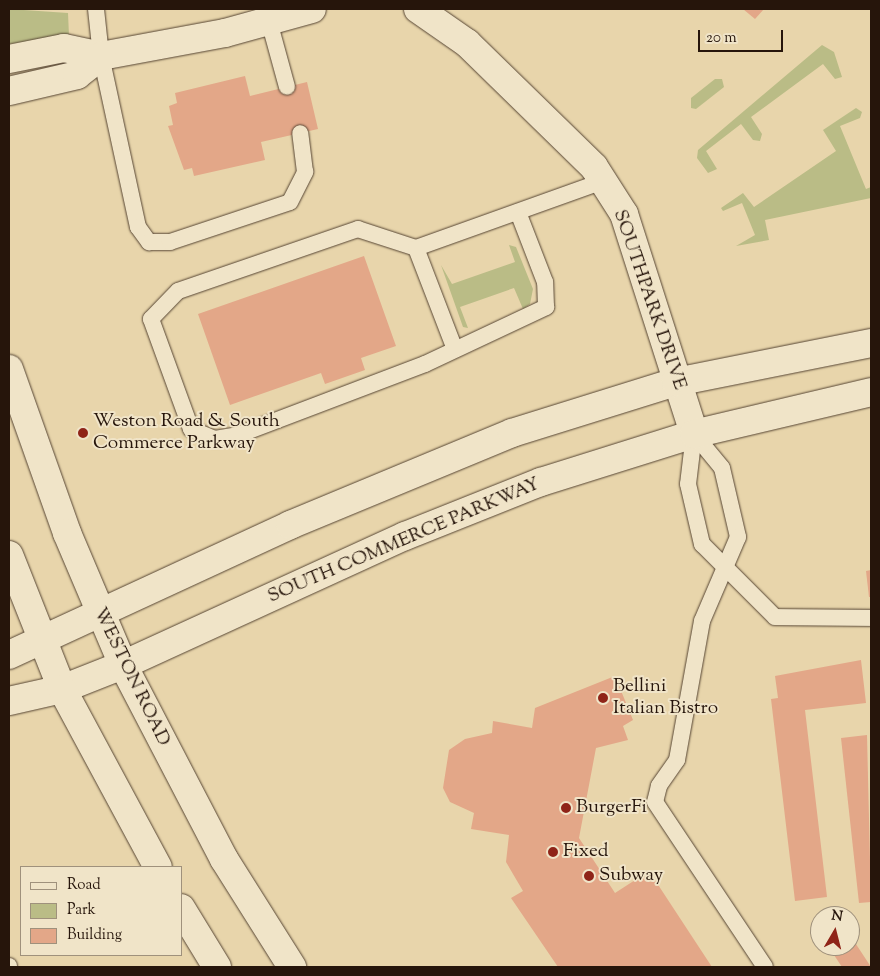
<!DOCTYPE html>
<html>
<head>
<meta charset="utf-8">
<style>
	body { margin:0 }
	#map { position:relative; width:880px; height:976px; overflow:hidden; background:#e8d5ab; font-family:"Sorts Mill Goudy",serif }
	div>[style] { position:absolute }
	.green>* { inset:0; background:#babc86 }
	.building>* { inset:0; background:#e3a788 }
	.roads { filter:drop-shadow(0 0 1px #564533) drop-shadow(0 0 1px #564533) }
	.service>* { height:16px; margin:-8px; padding:0 8px; transform-origin:8px; border-radius:8px; background:#f0e4c8 }
	.minor>* { height:28px; margin:-14px; padding:0 14px; transform-origin:14px; border-radius:14px; background:#f0e4c8 }
	.secondary>* { height:28px; margin:-14px; padding:0 14px; transform-origin:14px; border-radius:14px; background:#f0e4c8 }
	.dots>* { width:14px; height:14px; translate:-50% -50%; box-sizing:border-box; border:2px solid #f0e4c8; border-radius:50% }
	span { translate:-50% -50%; white-space:nowrap; text-align:center; line-height:1.15; -webkit-text-stroke:4px #f0e4c8; paint-order:stroke }
	.street-label { font-size:19px; color:#26150b }
	.poi-label { font-size:19px; color:#26150b }
	.left { translate:0 -50%; text-align:left }
	.frame { position:absolute; inset:0; border:10px solid #26150b; pointer-events:none }
	.legend { position:absolute; left:20px; top:866px; width:162px; height:90px; box-sizing:border-box; background:#f0e4c8; border:1px solid #9f917c; margin:0; padding:6px 9px; list-style:none; font-size:15px; color:#26150b }
	.legend li { display:flex; align-items:center; gap:10px; height:25px }
	.legend b { width:25px; border:1px solid #9f917c }
	.north { position:absolute; left:810px; top:906px; width:50px; height:50px; box-sizing:border-box; background:#f0e4c8; border:1px solid #9f917c; border-radius:50%; rotate:8deg; font-size:14px; font-weight:700; line-height:20px; text-align:center; color:#26150b }
	.north::after { content:''; display:block; margin:auto; width:18px; height:22px; background:#8f2418; clip-path:polygon(50% 0,100% 100%,50% 72%,0 100%) }
	.scale { position:absolute; left:698px; top:30px; width:85px; height:22px; box-sizing:border-box; border:2px solid #26150b; border-top:0; padding-left:6px; font-size:15px; line-height:18px; white-space:nowrap; color:#26150b; -webkit-text-stroke:4px #f0e4c8; paint-order:stroke }
</style>
</head>
<body>
<div id="map">
	<div class="green">
		<div style="clip-path:polygon(9px 9px,68px 13px,69px 36px,9px 44px)"></div>
		<div style="clip-path:polygon(822px 45px,834px 52px,842px 77px,835px 79px,823px 64px,751px 117px,762px 134px,760px 141px,753px 140px,741px 124px,706px 151px,717px 169px,708px 173px,697px 158px,698px 150px)"></div>
		<div style="clip-path:polygon(715px 79px,722px 79px,724px 87px,696px 109px,691px 108px,691px 98px)"></div>
		<div style="clip-path:polygon(856px 108px,862px 112px,860px 118px,840px 126px,866px 189px,871px 187px,871px 198px,765px 220px,769px 240px,736px 246px,755px 235px,742px 203px,723px 211px,721px 208px,743px 193px,754px 207px,836px 151px,823px 130px)"></div>
		<div style="clip-path:polygon(509px 245px,516px 247px,533px 289px,530px 304px,523px 309px,514px 288px,460px 307px,468px 328px,463px 327px,441px 265px,452px 284px,515px 262px)"></div>
	</div>
	<div class="building">
		<div style="clip-path:polygon(743px 9px,764px 9px,755px 19px)"></div>
		<div style="clip-path:polygon(245px 76px,250px 96px,307px 82px,318px 129px,261px 142px,265px 160px,194px 176px,192px 168px,184px 170px,168px 126px,173px 125px,169px 106px,177px 103px,175px 93px)"></div>
		<div style="clip-path:polygon(364px 256px,396px 346px,361px 358px,365px 370px,325px 384px,321px 373px,230px 405px,198px 314px)"></div>
		<div style="clip-path:polygon(871px 570px,871px 597px,869px 597px,866px 571px)"></div>
		<div style="clip-path:polygon(861px 660px,866px 703px,805px 710px,827px 897px,795px 901px,771px 699px,778px 698px,775px 676px)"></div>
		<div style="clip-path:polygon(615px 676px,633px 720px,623px 726px,628px 740px,596px 748px,579px 838px,615px 893px,649px 871px,712px 967px,558px 967px,511px 898px,523px 891px,506px 862px,509px 835px,471px 829px,474px 813px,450px 802px,443px 788px,449px 750px,465px 739px,492px 733px,493px 721px,532px 728px,535px 708px)"></div>
		<div style="clip-path:polygon(867px 735px,871px 902px,859px 903px,841px 738px)"></div>
		<div style="clip-path:polygon(850px 935px,871px 967px,842px 967px,828px 946px,850px 946px)"></div>
	</div>
	<div class="roads">
		<div class="service">
			<div style="left:96px;top:9px;width:47px;rotate:83.9deg"></div>
			<div style="left:101px;top:56px;width:175px;rotate:77.8deg"></div>
			<div style="left:138px;top:227px;width:19px;rotate:54deg"></div>
			<div style="left:149px;top:242px;width:21px"></div>
			<div style="left:170px;top:242px;width:126px;rotate:-18.4deg"></div>
			<div style="left:290px;top:202px;width:34px;rotate:-63deg"></div>
			<div style="left:305px;top:172px;width:39px;rotate:-97deg"></div>
			<div style="left:269px;top:21px;width:68px;rotate:74.7deg"></div>
			<div style="left:416px;top:248px;width:61px;rotate:-161.9deg"></div>
			<div style="left:358px;top:229px;width:190px;rotate:161deg"></div>
			<div style="left:178px;top:291px;width:39px;rotate:134deg"></div>
			<div style="left:151px;top:319px;width:117px;rotate:70deg"></div>
			<div style="left:191px;top:429px;width:26px;rotate:23deg"></div>
			<div style="left:215px;top:439px;width:23px;rotate:-10deg"></div>
			<div style="left:238px;top:435px;width:200px;rotate:-20.8deg"></div>
			<div style="left:425px;top:364px;width:134px;rotate:-25.2deg"></div>
			<div style="left:546px;top:307px;width:25px;rotate:-92deg"></div>
			<div style="left:545px;top:282px;width:75px;rotate:-111.1deg"></div>
			<div style="left:454px;top:347px;width:106px;rotate:-111deg"></div>
			<div style="left:416px;top:248px;width:199px;rotate:-19.7deg"></div>
			<div style="left:694px;top:434px;width:44px;rotate:50.5deg"></div>
			<div style="left:722px;top:468px;width:71px;rotate:76.9deg"></div>
			<div style="left:738px;top:537px;width:91px;rotate:113.2deg"></div>
			<div style="left:702px;top:621px;width:141px;rotate:100.2deg"></div>
			<div style="left:677px;top:760px;width:32px;rotate:125deg"></div>
			<div style="left:659px;top:786px;width:16px;rotate:104deg"></div>
			<div style="left:655px;top:802px;width:198px;rotate:56.3deg"></div>
			<div style="left:694px;top:434px;width:50px;rotate:96.8deg"></div>
			<div style="left:688px;top:484px;width:62px;rotate:76.9deg"></div>
			<div style="left:702px;top:544px;width:103px;rotate:45deg"></div>
			<div style="left:775px;top:617px;width:96px;rotate:0.6deg"></div>
			<div style="left:9px;top:966px;width:1px;rotate:90deg"></div>
		</div>
		<div class="minor">
			<div style="left:418px;top:9px;width:60px;rotate:34.8deg"></div>
			<div style="left:467px;top:43px;width:177px;rotate:44.3deg"></div>
			<div style="left:594px;top:167px;width:56px;rotate:57.4deg"></div>
			<div style="left:624px;top:214px;width:231px;rotate:72.3deg"></div>
			<div style="left:9px;top:59px;width:56px;rotate:-11.3deg"></div>
			<div style="left:64px;top:48px;width:38px;rotate:12deg"></div>
			<div style="left:101px;top:56px;width:126px;rotate:-10.5deg"></div>
			<div style="left:225px;top:33px;width:90px;rotate:-15.4deg"></div>
			<div style="left:9px;top:91px;width:70px;rotate:-13.2deg"></div>
			<div style="left:77px;top:75px;width:31px;rotate:-38deg"></div>
			<div style="left:9px;top:655px;width:310px;rotate:-24.8deg"></div>
			<div style="left:290px;top:525px;width:240px;rotate:-22.5deg"></div>
			<div style="left:512px;top:433px;width:172px;rotate:-17.3deg"></div>
			<div style="left:676px;top:382px;width:199px;rotate:-11.3deg"></div>
			<div style="left:9px;top:701px;width:54px;rotate:-12.8deg"></div>
			<div style="left:62px;top:689px;width:66px;rotate:-21.5deg"></div>
			<div style="left:123px;top:665px;width:310px;rotate:-24.6deg"></div>
			<div style="left:405px;top:536px;width:146px;rotate:-21.7deg"></div>
			<div style="left:541px;top:482px;width:160px;rotate:-17.4deg"></div>
			<div style="left:694px;top:434px;width:182px;rotate:-13.3deg"></div>
		</div>
		<div class="secondary">
			<div style="left:9px;top:369px;width:174px;rotate:70.5deg"></div>
			<div style="left:67px;top:533px;width:143px;rotate:67deg"></div>
			<div style="left:123px;top:665px;width:219px;rotate:62.5deg"></div>
			<div style="left:224px;top:859px;width:128px;rotate:57.8deg"></div>
			<div style="left:9px;top:555px;width:144px;rotate:68.4deg"></div>
			<div style="left:62px;top:689px;width:202px;rotate:61.7deg"></div>
			<div style="left:181px;top:908px;width:69px;rotate:58.6deg"></div>
		</div>
	</div>
	<div class="dots">
		<div style="left:83px;top:433px;background:#8f2418"></div>
		<div style="left:603px;top:698px;background:#8f2418"></div>
		<div style="left:566px;top:808px;background:#8f2418"></div>
		<div style="left:553px;top:852px;background:#8f2418"></div>
		<div style="left:589px;top:876px;background:#8f2418"></div>
	</div>
	<div class="street-label">
		<span style="left:649px;top:300px;rotate:71deg">SOUTHPARK DRIVE</span>
		<span style="left:404px;top:541px;rotate:-23deg">SOUTH COMMERCE PARKWAY</span>
		<span style="left:131px;top:677px;rotate:64deg">WESTON ROAD</span>
	</div>
	<div class="poi-label">
		<span class="left" style="left:93px;top:433px">Weston Road &amp; South<br>Commerce Parkway</span>
		<span class="left" style="left:613px;top:698px">Bellini<br>Italian Bistro</span>
		<span class="left" style="left:576px;top:808px">BurgerFi</span>
		<span class="left" style="left:563px;top:852px">Fixed</span>
		<span class="left" style="left:599px;top:876px">Subway</span>
	</div>
	<div class="frame"></div>
	<ul class="legend">
	<li><b style="height:6px;background:#f0e4c8"></b>Road</li>
	<li><b style="height:14px;background:#babc86"></b>Park</li>
	<li><b style="height:14px;background:#e3a788"></b>Building</li>
	</ul>
	<div class="north">N</div>
	<div class="scale">20 m</div>
</div>
</body>
</html>
